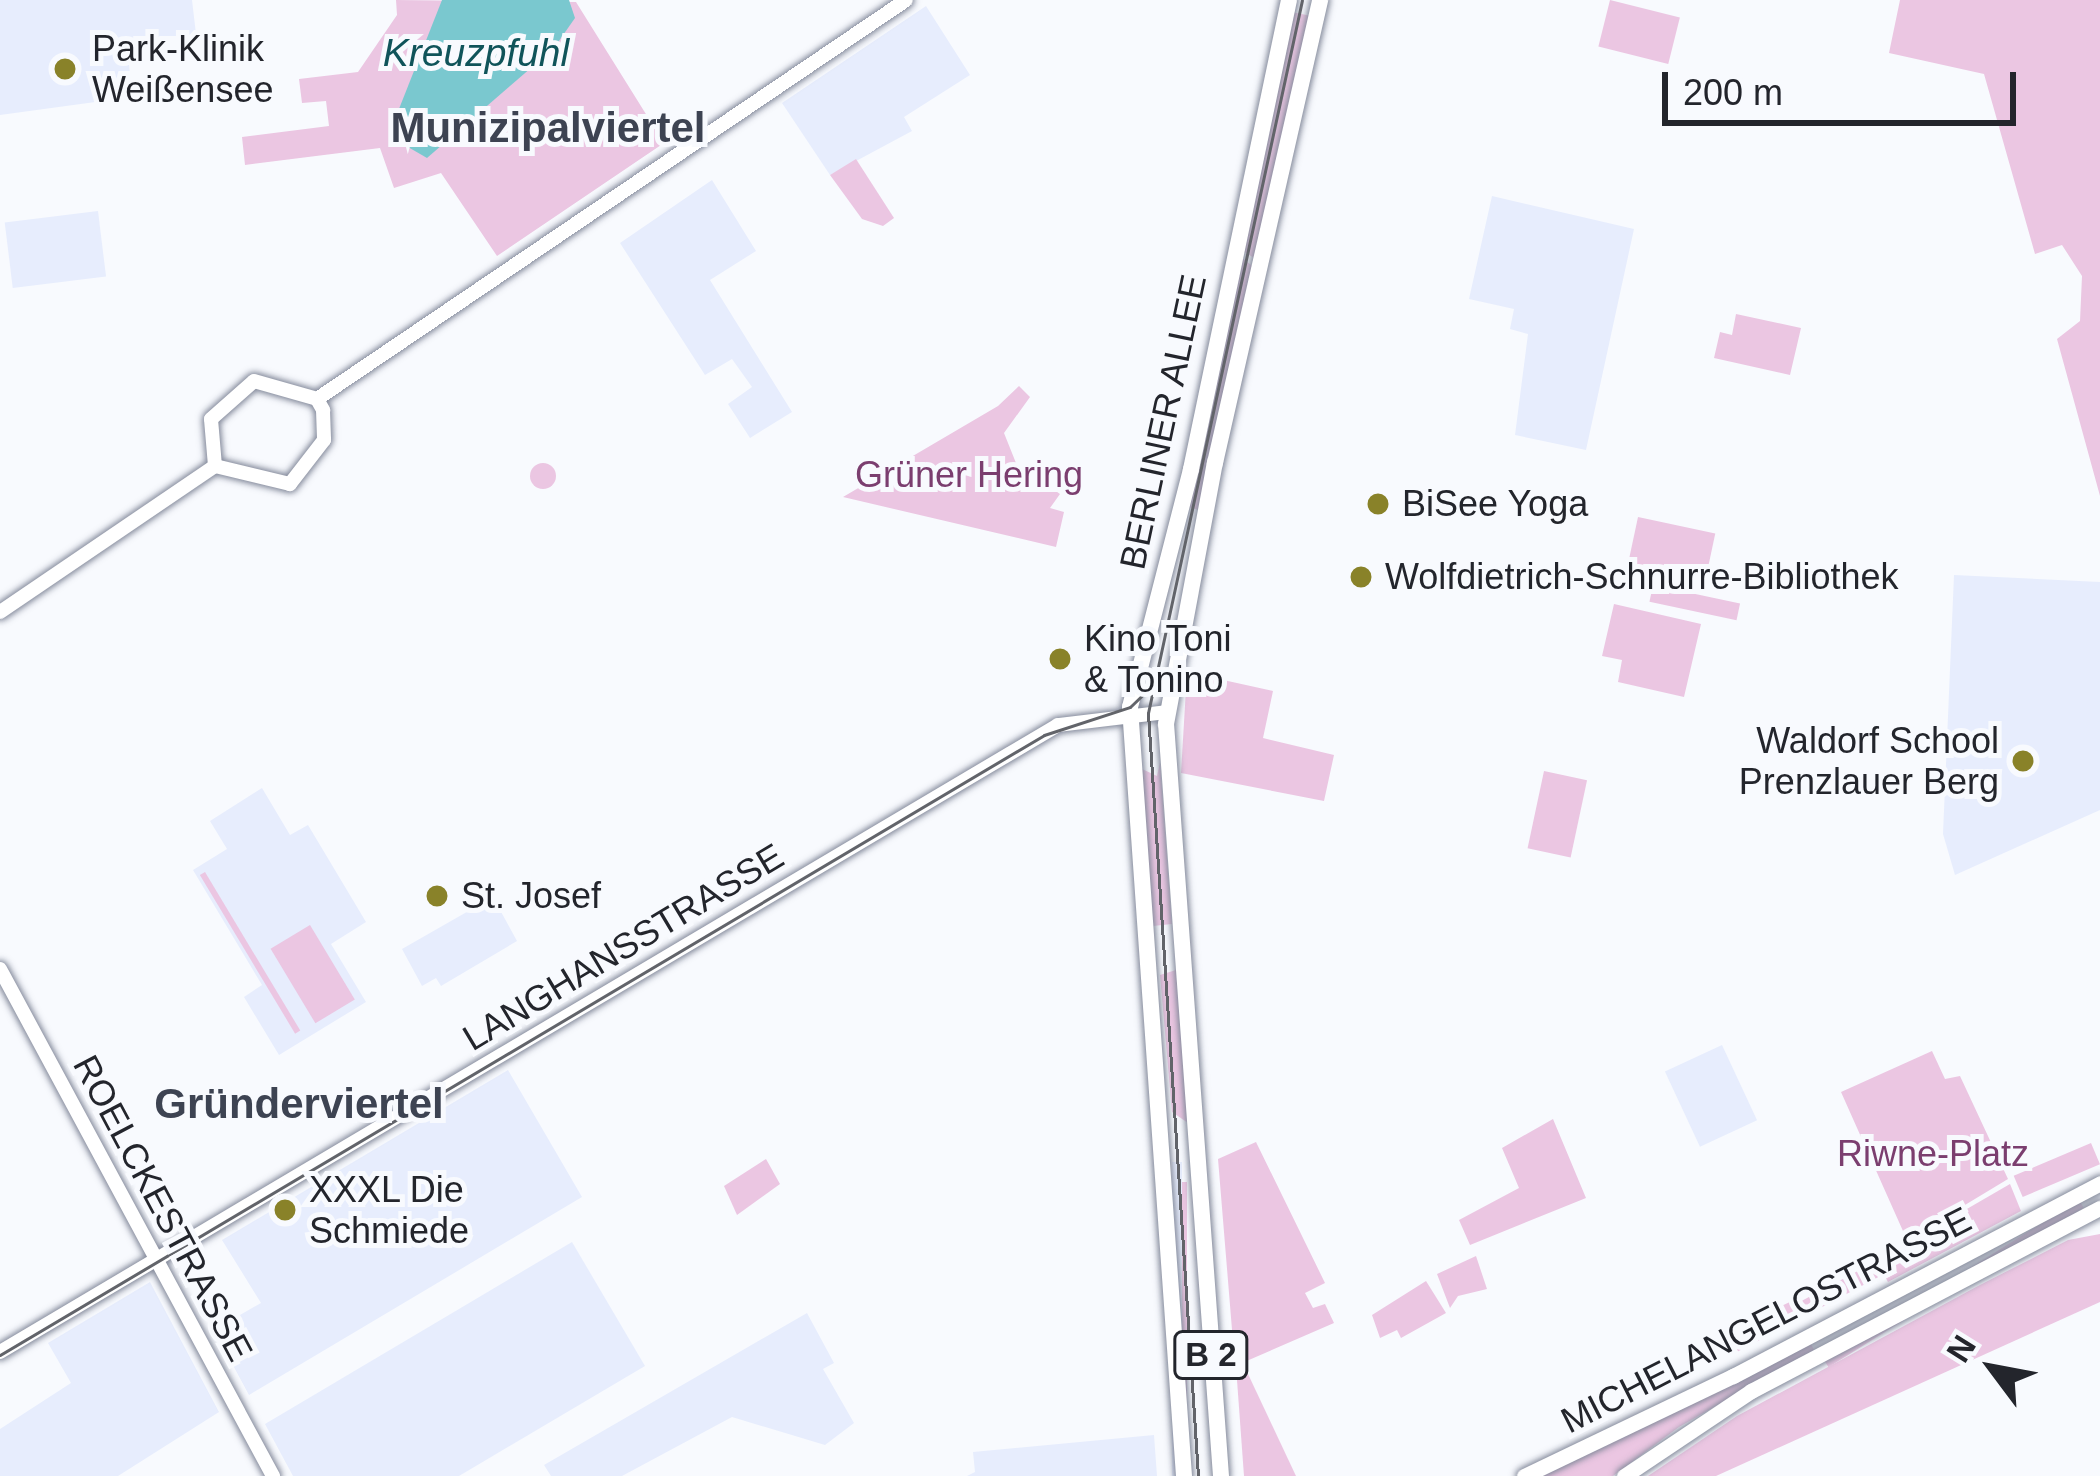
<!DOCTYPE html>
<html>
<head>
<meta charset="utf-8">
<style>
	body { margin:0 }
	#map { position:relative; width:2100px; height:1476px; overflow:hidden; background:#f8fafe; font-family:Helvetica,sans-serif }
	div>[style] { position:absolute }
	.built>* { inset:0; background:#e7edfd; transform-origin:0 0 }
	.green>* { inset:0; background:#ebc6e2; transform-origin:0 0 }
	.round { border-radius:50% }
	.water>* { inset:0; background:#7ac8cf }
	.roads { filter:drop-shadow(0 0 3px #858b9c) drop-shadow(0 0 3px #858b9c) }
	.tertiary>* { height:14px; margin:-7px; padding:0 7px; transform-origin:7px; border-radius:7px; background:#fff }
	.secondary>* { height:15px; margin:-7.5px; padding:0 7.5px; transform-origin:7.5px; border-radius:7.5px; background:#fff }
	.primary>* { height:16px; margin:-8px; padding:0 8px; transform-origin:8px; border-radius:8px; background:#fff }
	.tram>* { height:3px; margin:-1.5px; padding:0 1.5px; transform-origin:1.5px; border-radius:1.5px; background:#62646a }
	.dots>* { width:33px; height:33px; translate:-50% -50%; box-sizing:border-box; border:6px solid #f8fafe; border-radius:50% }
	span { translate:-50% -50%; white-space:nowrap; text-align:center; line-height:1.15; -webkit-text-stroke:10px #f8fafe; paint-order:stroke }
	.shield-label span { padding:3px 9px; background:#f8fafe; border:3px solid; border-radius:9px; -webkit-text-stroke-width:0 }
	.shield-label { font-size:33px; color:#23252c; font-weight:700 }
	.poi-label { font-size:36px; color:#23252c }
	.left { translate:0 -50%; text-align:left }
	.right { translate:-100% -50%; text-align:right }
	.street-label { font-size:36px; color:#23252c }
	.park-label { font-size:36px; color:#7b3e6f }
	.water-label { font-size:39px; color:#10545a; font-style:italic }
	.quarter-label { font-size:42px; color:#3d4352; font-weight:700 }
	.north { position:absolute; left:1932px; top:1308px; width:120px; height:120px; -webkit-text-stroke:9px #f8fafe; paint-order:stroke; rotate:302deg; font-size:33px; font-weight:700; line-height:48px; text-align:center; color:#23252c }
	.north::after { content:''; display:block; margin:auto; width:42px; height:54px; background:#23252c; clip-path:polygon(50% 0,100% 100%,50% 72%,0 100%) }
	.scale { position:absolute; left:1662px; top:72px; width:354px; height:54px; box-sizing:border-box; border:6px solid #23252c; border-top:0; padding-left:15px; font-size:36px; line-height:42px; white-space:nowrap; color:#23252c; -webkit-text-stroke:9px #f8fafe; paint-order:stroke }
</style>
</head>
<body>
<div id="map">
	<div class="built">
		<div style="clip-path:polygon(0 0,192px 0,196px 34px,127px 42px,132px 97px,0 115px)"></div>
		<div style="clip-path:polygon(926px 6px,970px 75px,904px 117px,912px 131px,830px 175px,782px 103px)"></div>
		<div style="clip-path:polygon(712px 180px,756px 251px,710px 280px,792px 412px,750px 438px,728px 404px,752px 387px,732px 359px,705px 375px,620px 243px)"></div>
		<div style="clip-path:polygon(1492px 196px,1634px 229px,1586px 450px,1515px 435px,1528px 334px,1510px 329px,1514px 309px,1469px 299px)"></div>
		<div style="left:98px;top:211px;width:66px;height:94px;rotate:83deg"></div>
		<div style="clip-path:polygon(1954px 575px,2100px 582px,2100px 810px,1955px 875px,1943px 834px)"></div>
		<div style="clip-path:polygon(262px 788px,290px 835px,308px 825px,366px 922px,331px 944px,366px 1002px,279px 1055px,244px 997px,262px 985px,193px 870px,227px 849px,210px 821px)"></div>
		<div style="clip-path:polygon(493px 897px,517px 941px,441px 986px,436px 978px,422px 986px,402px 949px)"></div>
		<div style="left:1722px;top:1045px;width:83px;height:63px;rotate:65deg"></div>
		<div style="clip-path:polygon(508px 1070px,582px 1197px,249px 1395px,214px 1330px,261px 1303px,222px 1240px)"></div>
		<div style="left:1172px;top:1162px;width:10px;height:315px"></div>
		<div style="clip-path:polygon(572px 1242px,645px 1366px,459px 1476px,293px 1476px,265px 1424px)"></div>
		<div style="clip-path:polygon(150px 1282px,219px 1412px,118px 1476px,0 1476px,0 1429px,71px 1383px,48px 1343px)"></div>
		<div style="clip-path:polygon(807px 1313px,834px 1363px,823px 1369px,854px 1423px,825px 1445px,732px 1417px,622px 1476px,551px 1476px,544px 1465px)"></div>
		<div style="clip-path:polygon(1154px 1435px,1157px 1476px,967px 1476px,975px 1472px,973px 1452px)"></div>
	</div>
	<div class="green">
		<div style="clip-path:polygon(396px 0,576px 2px,664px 143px,497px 256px,441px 173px,394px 188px,380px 148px,245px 165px,242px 137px,329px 126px,326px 101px,302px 103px,299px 79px,358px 72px,397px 15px)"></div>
		<div style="left:1610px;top:0;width:72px;height:48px;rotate:14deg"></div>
		<div style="clip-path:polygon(1900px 0,2100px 0,2100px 496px,2057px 339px,2080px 321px,2082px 276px,2062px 245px,2035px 254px,1984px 74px,1889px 53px)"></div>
		<div style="clip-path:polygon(1292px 12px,1311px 16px,1254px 258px,1240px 249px)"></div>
		<div style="clip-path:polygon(856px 159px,894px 218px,883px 226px,862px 219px,830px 175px)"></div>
		<div style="clip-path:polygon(1242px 258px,1255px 268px,1203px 511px,1184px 506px)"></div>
		<div style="clip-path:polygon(1736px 314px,1801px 328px,1790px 375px,1714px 358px,1720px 332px,1732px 335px)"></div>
		<div style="clip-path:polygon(1019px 386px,1030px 397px,1004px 433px,1016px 463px,1060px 494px,1050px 508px,1064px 512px,1056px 547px,843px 497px,998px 406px)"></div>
		<div class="round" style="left:530px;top:463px;width:26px;height:26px"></div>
		<div style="left:1638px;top:517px;width:79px;height:56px;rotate:12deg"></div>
		<div style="left:1653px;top:585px;width:89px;height:17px;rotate:12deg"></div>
		<div style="clip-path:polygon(1614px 604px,1701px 624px,1684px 697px,1618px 682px,1622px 660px,1602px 656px)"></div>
		<div style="clip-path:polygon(1187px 672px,1273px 691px,1263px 738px,1334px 755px,1324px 801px,1181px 773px)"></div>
		<div style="clip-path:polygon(1160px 762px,1172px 924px,1153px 926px,1140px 768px,1157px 776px)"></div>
		<div style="left:1544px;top:771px;width:44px;height:79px;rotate:12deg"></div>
		<div style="left:205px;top:872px;width:185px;height:6px;rotate:59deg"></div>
		<div style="left:310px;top:925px;width:87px;height:46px;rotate:59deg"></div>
		<div style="clip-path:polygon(1176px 970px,1188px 1123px,1172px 1112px,1160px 975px)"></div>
		<div style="clip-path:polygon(1932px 1051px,1945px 1079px,1960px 1076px,2008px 1179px,1907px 1240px,1841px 1092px)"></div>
		<div style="clip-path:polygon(1553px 1119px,1586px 1198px,1470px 1245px,1459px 1220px,1519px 1188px,1502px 1148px)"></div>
		<div style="clip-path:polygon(1256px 1142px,1325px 1283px,1305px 1293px,1313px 1308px,1325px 1304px,1334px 1323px,1235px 1366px,1218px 1159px)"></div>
		<div style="left:2091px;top:1143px;width:23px;height:84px;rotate:67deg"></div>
		<div style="clip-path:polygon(766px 1159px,780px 1184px,737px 1215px,724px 1186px)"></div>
		<div style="left:1182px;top:1182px;width:5px;height:295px"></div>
		<div style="clip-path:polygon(2010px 1184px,2021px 1211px,1888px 1282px,1877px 1261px)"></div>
		<div style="left:2079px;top:1200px;width:9px;height:301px;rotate:58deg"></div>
		<div style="clip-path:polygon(2100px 1234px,2100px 1302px,1716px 1476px,1648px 1476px,1737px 1416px,1978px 1286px,2068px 1240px)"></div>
		<div style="clip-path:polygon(1476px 1256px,1487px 1289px,1458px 1296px,1450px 1308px,1437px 1274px)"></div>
		<div style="left:1871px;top:1264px;width:15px;height:82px;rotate:62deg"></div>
		<div style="clip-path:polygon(1426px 1281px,1446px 1313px,1401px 1338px,1397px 1330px,1380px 1338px,1372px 1315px)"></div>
		<div style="clip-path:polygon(1792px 1301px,1799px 1320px,1727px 1357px,1717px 1336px)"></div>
		<div style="clip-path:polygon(1810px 1342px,1814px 1350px,1679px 1427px,1613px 1476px,1536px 1476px)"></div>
		<div style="clip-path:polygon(1248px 1374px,1296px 1476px,1244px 1476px,1237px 1380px)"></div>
	</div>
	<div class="water">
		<div style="clip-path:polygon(442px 0,569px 0,575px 18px,554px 48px,427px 158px,408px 147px,397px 114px)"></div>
	</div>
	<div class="roads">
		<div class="tertiary">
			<div style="left:254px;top:381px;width:66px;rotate:15.9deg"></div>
			<div style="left:317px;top:399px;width:13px;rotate:61deg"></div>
			<div style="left:323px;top:410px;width:30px;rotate:88deg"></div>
			<div style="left:324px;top:440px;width:56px;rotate:127.7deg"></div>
			<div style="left:290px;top:484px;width:77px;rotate:-166.5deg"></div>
			<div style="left:215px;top:466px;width:47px;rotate:-94.9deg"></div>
			<div style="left:211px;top:419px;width:57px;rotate:-41.5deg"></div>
			<div style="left:317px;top:399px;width:711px;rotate:-34.11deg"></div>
			<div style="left:0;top:612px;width:260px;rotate:-34.2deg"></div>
			<div style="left:0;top:969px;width:576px;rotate:61.7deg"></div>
			<div style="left:0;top:1352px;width:1230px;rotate:-30.65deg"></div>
			<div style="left:1058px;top:725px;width:110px;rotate:-6.8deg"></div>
		</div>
		<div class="secondary">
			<div style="left:1524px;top:1476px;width:232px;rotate:-25.6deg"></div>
			<div style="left:1733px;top:1376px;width:415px;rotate:-27.7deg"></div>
			<div style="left:1624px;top:1476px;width:153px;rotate:-33.8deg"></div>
			<div style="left:1751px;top:1391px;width:394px;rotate:-27.7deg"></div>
		</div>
		<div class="primary">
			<div style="left:1184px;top:1476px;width:771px;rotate:-94.02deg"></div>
			<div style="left:1130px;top:707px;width:246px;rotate:-75.6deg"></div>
			<div style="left:1191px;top:469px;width:479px;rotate:-78.2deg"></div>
			<div style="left:1221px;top:1476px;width:754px;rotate:-94.18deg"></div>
			<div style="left:1166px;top:724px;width:266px;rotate:-79.4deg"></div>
			<div style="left:1215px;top:463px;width:475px;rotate:-77.2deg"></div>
		</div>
	</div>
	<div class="tram">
		<div style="left:0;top:1355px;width:1214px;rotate:-30.7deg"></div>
		<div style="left:1044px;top:735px;width:90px;rotate:-18deg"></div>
		<div style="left:1130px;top:707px;width:32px;rotate:-44deg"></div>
		<div style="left:1198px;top:1476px;width:765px;rotate:-93.75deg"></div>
		<div style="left:1148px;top:713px;width:729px;rotate:-77.81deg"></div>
	</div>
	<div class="dots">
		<div style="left:65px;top:69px;background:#898229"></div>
		<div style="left:1378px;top:504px;background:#898229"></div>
		<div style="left:1361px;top:577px;background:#898229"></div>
		<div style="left:1060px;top:659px;background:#898229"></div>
		<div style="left:2023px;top:761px;background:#898229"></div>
		<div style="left:437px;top:896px;background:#898229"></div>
		<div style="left:285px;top:1210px;background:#898229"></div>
	</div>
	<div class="shield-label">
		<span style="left:1211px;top:1355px">B 2</span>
	</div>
	<div class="poi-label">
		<span class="left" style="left:92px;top:69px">Park-Klinik<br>Weißensee</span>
		<span class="left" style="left:1402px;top:504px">BiSee Yoga</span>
		<span class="left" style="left:1385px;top:577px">Wolfdietrich-Schnurre-Bibliothek</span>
		<span class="left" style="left:1084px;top:659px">Kino Toni<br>&amp; Tonino</span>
		<span class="right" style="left:1999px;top:761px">Waldorf School<br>Prenzlauer Berg</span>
		<span class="left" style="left:461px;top:896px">St. Josef</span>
		<span class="left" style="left:309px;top:1210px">XXXL Die<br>Schmiede</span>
	</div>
	<div class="street-label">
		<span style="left:1163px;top:422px;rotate:-78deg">BERLINER ALLEE</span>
		<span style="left:623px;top:947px;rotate:-31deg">LANGHANSSTRASSE</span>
		<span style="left:163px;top:1208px;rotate:62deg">ROELCKESTRASSE</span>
		<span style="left:1766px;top:1320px;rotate:-27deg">MICHELANGELOSTRASSE</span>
	</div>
	<div class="park-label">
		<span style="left:969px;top:475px">Grüner Hering</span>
		<span style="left:1933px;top:1154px">Riwne-Platz</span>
	</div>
	<div class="water-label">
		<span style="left:476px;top:53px">Kreuzpfuhl</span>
	</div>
	<div class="quarter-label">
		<span style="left:548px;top:128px">Munizipalviertel</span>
		<span style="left:299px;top:1104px">Gründerviertel</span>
	</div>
	<div class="north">N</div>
	<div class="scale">200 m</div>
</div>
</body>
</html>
